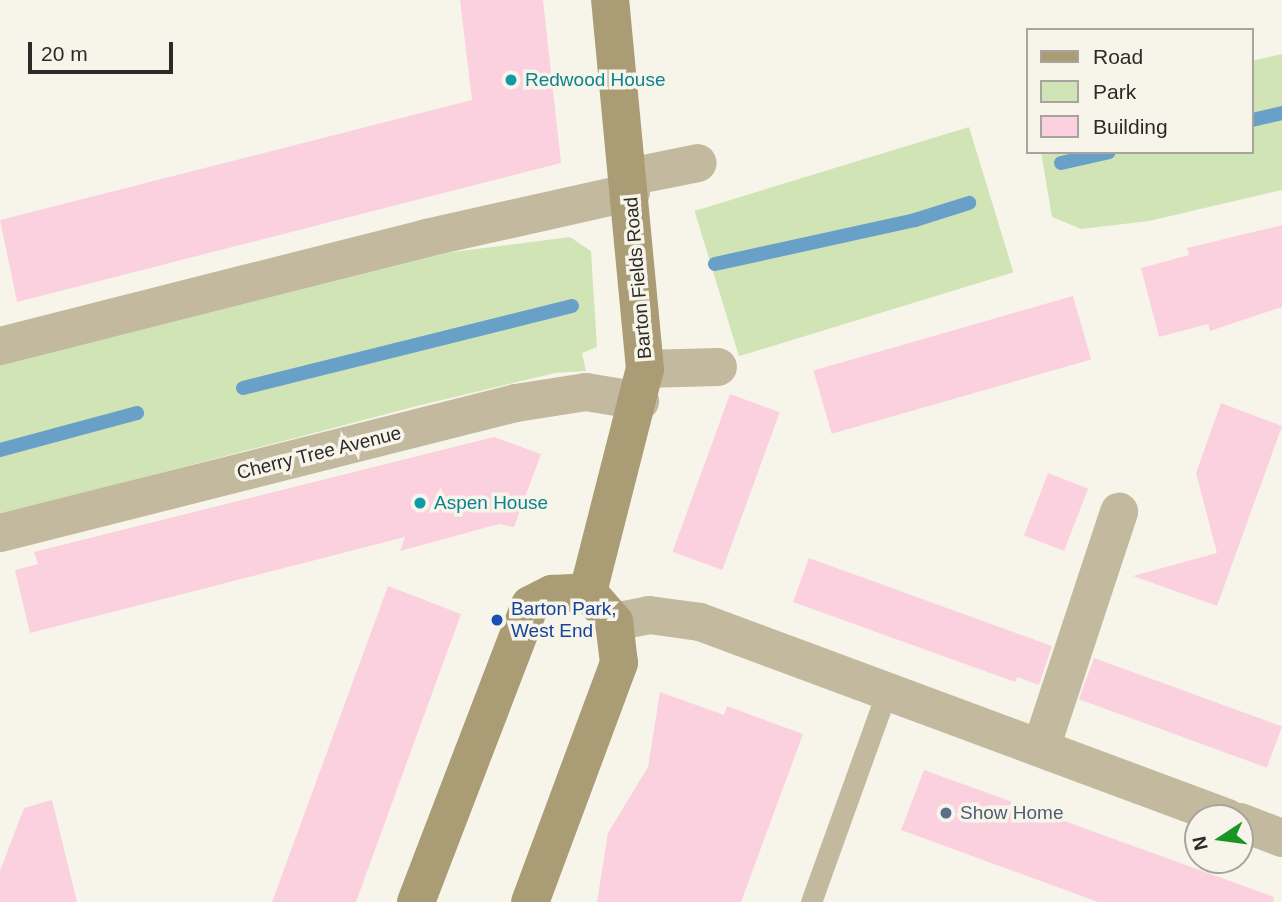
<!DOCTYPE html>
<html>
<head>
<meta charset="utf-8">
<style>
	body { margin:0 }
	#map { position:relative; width:1282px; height:902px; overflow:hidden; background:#f7f5ea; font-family:Helvetica,sans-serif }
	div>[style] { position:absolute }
	.green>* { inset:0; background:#d1e4b6; transform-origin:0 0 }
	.stream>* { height:14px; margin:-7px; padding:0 7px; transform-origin:7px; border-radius:7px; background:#69a0c8 }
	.building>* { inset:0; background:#fbd1df; transform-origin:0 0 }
	.lane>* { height:21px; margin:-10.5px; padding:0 10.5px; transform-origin:10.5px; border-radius:10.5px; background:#c3b99f }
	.street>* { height:38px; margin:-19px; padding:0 19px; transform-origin:19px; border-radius:19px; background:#c3b99f }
	.secondary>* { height:38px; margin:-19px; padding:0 19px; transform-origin:19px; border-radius:19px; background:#aa9c75 }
	.dots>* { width:19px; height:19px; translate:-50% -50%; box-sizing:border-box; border:4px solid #f7f5ea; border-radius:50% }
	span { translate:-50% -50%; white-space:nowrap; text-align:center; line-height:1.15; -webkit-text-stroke:7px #f7f5ea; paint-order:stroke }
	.culture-label { font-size:19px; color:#0d838f }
	.left { translate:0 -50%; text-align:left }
	.street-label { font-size:19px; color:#2c2b27 }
	.transit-label { font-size:19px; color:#164399 }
	.service-label { font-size:19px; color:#4e5e75 }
	.legend { position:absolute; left:1026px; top:28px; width:228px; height:126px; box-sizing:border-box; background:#f7f5ea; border:2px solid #a6a49c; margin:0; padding:9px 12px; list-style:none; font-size:21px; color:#2c2b27 }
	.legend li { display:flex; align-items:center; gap:14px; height:35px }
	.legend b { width:35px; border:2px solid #a6a49c }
	.north { position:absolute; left:1184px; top:804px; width:70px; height:70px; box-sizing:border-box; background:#f7f5ea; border:2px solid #a6a49c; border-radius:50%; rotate:257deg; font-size:19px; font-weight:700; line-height:28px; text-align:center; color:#2c2b27 }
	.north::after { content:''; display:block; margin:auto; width:24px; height:32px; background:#199425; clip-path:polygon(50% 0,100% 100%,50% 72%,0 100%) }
	.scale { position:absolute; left:28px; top:42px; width:145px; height:32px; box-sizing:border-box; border:4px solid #2c2b27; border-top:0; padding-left:9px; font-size:21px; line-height:24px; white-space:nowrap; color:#2c2b27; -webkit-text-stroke:5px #f7f5ea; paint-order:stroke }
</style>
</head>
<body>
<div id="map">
	<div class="green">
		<div style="clip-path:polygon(1282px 54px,1282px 190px,1149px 221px,1081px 229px,1052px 217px,1041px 152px,1252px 152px,1252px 61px)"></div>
		<div style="left:969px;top:127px;width:152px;height:287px;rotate:73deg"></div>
		<div style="clip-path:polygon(570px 237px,591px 251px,597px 347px,582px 353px,586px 371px,555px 373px,421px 405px,0 515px,0 365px,437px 254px)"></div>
	</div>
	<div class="stream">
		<div style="left:1252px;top:120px;width:31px;rotate:-13deg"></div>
		<div style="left:1061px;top:163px;width:49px;rotate:-12.9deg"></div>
		<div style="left:715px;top:264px;width:205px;rotate:-12.4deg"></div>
		<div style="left:915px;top:220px;width:57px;rotate:-17.5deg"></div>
		<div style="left:243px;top:388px;width:339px;rotate:-14deg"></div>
		<div style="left:0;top:450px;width:142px;rotate:-15.1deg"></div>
	</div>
	<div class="building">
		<div style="clip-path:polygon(460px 0,543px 0,561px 163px,17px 302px,0 220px,472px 100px)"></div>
		<div style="clip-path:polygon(1282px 225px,1282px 307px,1210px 331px,1208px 324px,1159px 337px,1141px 268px,1189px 255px,1187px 248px)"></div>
		<div style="left:1073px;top:296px;width:66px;height:270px;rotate:74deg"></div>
		<div style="left:730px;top:394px;width:53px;height:168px;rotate:20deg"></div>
		<div style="clip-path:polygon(1221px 403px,1282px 426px,1217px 606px,1133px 576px,1217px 553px,1196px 473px)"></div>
		<div style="clip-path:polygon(494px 437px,541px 454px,514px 527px,499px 524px,400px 551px,405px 537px,30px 633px,15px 570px,38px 564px,34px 552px)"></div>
		<div style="left:1048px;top:473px;width:43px;height:67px;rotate:21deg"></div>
		<div style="clip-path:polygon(809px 558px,1052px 646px,1039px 685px,1017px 677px,1015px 682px,793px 602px)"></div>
		<div style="clip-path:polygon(388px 586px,461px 614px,380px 836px,356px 902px,272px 902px)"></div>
		<div style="left:1094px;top:658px;width:200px;height:44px;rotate:20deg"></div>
		<div style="clip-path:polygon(660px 692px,724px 715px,727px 706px,803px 734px,741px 902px,597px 902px,608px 833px,648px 767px)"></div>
		<div style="clip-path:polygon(924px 770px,1274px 897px,1273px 902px,1098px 902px,901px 830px)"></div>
		<div style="clip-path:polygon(52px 800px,77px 902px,0 902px,0 871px,24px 808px)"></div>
	</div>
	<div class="lane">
		<div style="left:811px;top:902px;width:224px;rotate:-70.2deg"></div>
	</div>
	<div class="street">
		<div style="left:629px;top:177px;width:70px;rotate:-11.5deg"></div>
		<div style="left:0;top:346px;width:439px;rotate:-14.2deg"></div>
		<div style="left:426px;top:238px;width:210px;rotate:-12.6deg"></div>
		<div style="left:645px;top:369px;width:73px;rotate:-1.6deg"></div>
		<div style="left:0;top:533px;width:532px;rotate:-14.14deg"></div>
		<div style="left:516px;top:403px;width:71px;rotate:-8.9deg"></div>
		<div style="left:586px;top:392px;width:55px;rotate:9.5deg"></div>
		<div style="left:614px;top:622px;width:36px;rotate:-11deg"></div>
		<div style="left:649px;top:615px;width:51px;rotate:7.8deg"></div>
		<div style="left:700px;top:622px;width:563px;rotate:20.37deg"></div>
		<div style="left:1041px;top:748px;width:249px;rotate:-71.7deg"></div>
		<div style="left:1240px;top:822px;width:45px;rotate:20.9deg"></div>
	</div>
	<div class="secondary">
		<div style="left:588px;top:592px;width:230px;rotate:-75.7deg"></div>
		<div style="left:645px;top:369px;width:371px;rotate:-95.4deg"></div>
		<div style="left:416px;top:902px;width:318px;rotate:-69deg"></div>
		<div style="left:530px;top:605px;width:25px;rotate:-27deg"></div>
		<div style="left:552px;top:594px;width:36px;rotate:-3deg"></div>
		<div style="left:588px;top:592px;width:40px;rotate:49deg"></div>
		<div style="left:614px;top:622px;width:41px;rotate:83deg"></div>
		<div style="left:619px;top:663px;width:255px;rotate:110.4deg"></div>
	</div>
	<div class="dots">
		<div style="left:511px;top:80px;background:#0f9aa8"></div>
		<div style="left:420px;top:503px;background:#0f9aa8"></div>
		<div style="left:497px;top:620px;background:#1a4fb4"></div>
		<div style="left:946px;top:813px;background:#5c6f8a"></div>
	</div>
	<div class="culture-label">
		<span class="left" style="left:525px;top:80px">Redwood House</span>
		<span class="left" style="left:434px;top:503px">Aspen House</span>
	</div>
	<div class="street-label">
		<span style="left:638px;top:278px;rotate:-95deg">Barton Fields Road</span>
		<span style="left:319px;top:453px;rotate:-14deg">Cherry Tree Avenue</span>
	</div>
	<div class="transit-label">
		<span class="left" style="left:511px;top:620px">Barton Park,<br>West End</span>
	</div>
	<div class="service-label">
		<span class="left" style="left:960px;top:813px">Show Home</span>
	</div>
	<ul class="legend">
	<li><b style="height:9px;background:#aa9c75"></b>Road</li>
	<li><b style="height:19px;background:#d1e4b6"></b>Park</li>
	<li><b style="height:19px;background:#fbd1df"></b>Building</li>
	</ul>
	<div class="north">N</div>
	<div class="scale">20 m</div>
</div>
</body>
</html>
